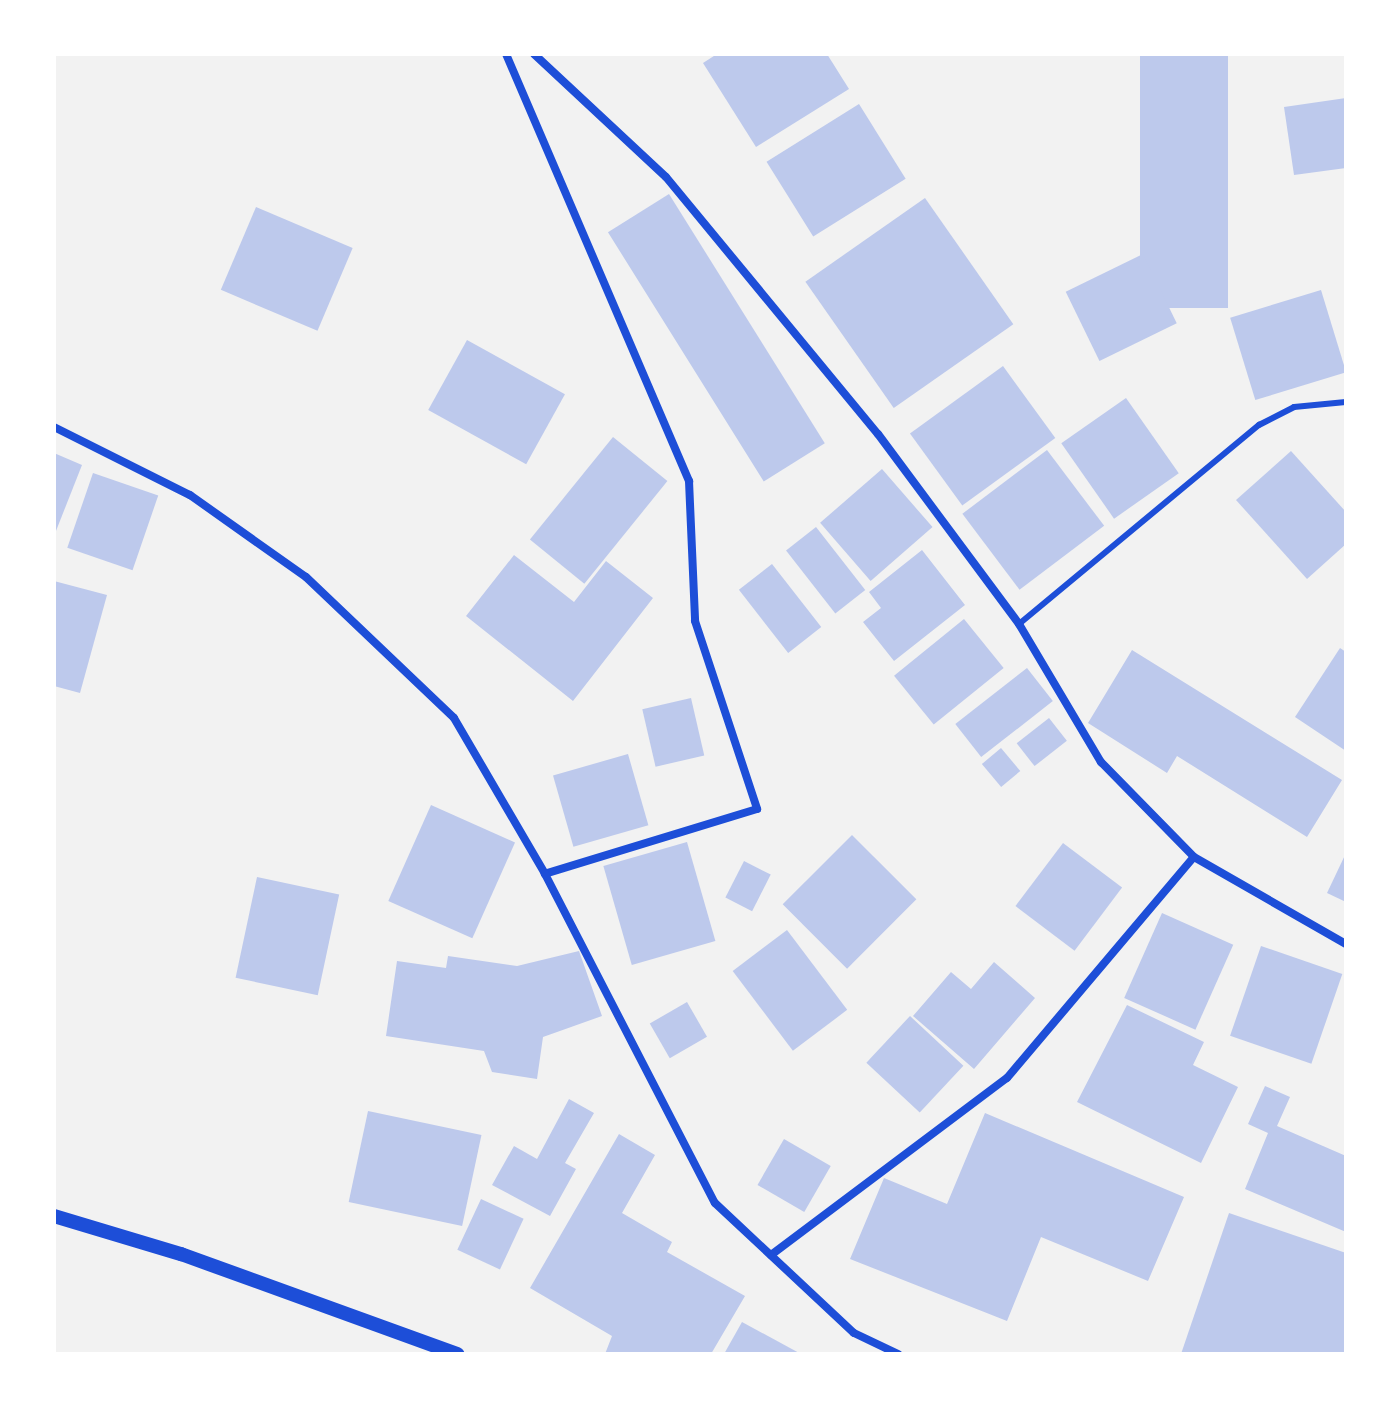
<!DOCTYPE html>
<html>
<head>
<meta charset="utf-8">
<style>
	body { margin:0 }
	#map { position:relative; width:1400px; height:1408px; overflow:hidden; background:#f2f2f2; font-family:"Noto Sans",sans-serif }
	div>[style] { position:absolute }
	.building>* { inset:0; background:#bdc9ec; transform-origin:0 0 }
	.service>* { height:6px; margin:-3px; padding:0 3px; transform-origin:3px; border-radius:3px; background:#1d4ed8 }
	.minor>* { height:8px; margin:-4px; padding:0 4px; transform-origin:4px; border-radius:4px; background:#1d4ed8 }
	.tertiary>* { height:14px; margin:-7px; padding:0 7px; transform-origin:7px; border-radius:7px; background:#1d4ed8 }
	span { translate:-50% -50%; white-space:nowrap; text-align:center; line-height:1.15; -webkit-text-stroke:8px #fff; paint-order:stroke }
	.frame { position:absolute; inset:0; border:56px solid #fff; pointer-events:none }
</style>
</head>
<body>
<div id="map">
	<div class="building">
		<div style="clip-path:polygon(717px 54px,827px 54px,849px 89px,756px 147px,703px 63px)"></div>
		<div style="left:1140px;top:54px;width:88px;height:254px"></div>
		<div style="clip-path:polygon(1346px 98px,1346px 168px,1294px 175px,1284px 107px)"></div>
		<div style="left:859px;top:104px;width:88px;height:109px;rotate:58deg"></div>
		<div style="left:669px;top:194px;width:294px;height:72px;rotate:58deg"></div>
		<div style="left:925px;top:198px;width:154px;height:146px;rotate:55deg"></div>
		<div style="left:256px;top:207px;width:105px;height:90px;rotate:23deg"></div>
		<div style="left:1143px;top:254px;width:77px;height:86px;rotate:64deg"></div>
		<div style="left:1321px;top:290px;width:86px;height:95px;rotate:73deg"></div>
		<div style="left:467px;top:340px;width:112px;height:80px;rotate:29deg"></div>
		<div style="left:1003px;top:366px;width:89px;height:115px;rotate:54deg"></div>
		<div style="left:1126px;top:398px;width:92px;height:79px;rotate:55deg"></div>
		<div style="left:613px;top:437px;width:70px;height:132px;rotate:39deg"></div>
		<div style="left:1047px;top:450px;width:95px;height:106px;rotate:53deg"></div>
		<div style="clip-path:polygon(1291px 451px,1346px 512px,1346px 544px,1307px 579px,1236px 500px)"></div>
		<div style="clip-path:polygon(54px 453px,82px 465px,54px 536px)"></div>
		<div style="left:882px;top:469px;width:77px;height:82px;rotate:49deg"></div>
		<div style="left:93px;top:473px;width:69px;height:79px;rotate:19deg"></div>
		<div style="left:816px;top:527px;width:80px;height:38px;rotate:52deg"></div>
		<div style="clip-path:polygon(922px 550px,965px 605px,894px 661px,863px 622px,881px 608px,869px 592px)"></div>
		<div style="clip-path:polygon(514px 555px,574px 602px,606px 561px,653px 598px,573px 701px,466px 616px)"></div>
		<div style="left:772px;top:564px;width:80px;height:42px;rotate:52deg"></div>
		<div style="clip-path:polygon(54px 581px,107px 595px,80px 693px,54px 686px)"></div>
		<div style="left:964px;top:619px;width:63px;height:90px;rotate:51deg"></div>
		<div style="clip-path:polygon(1340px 648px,1346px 652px,1346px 751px,1295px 717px)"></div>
		<div style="clip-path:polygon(1132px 650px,1342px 780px,1307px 837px,1177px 756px,1167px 773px,1088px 723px)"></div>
		<div style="left:1027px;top:668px;width:42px;height:91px;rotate:52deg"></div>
		<div style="left:691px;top:698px;width:59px;height:50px;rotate:77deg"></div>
		<div style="left:1049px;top:718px;width:29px;height:41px;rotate:52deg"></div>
		<div style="left:1001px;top:748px;width:30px;height:25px;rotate:50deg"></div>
		<div style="left:628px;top:754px;width:74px;height:78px;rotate:74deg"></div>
		<div style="left:431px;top:805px;width:92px;height:105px;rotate:24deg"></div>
		<div style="left:852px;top:835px;width:91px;height:98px;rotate:45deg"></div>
		<div style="left:687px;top:842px;width:103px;height:87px;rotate:74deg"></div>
		<div style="left:1063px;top:843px;width:74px;height:79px;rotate:37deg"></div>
		<div style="clip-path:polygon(1346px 853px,1346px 902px,1327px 893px)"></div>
		<div style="left:744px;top:861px;width:30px;height:41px;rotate:27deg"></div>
		<div style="left:257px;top:877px;width:84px;height:103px;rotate:12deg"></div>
		<div style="left:1162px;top:913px;width:78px;height:93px;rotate:24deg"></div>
		<div style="left:787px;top:930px;width:100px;height:68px;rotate:53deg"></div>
		<div style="left:1261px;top:946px;width:86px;height:95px;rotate:19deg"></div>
		<div style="clip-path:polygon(579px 951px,602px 1016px,543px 1037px,537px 1079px,492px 1072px,484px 1051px,386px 1036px,397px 961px,446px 968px,448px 956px,517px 966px)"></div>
		<div style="clip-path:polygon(994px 962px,1035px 998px,974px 1069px,913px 1016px,951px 972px,971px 989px)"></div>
		<div style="left:687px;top:1002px;width:40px;height:43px;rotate:60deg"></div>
		<div style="clip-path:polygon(1127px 1005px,1204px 1042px,1193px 1065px,1238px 1087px,1201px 1163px,1077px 1102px)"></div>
		<div style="left:910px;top:1016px;width:73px;height:64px;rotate:43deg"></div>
		<div style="clip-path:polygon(1265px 1086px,1290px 1097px,1277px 1126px,1346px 1156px,1346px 1232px,1245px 1189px,1268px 1133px,1248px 1124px)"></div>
		<div style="clip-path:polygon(569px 1099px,594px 1113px,565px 1163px,576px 1169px,550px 1216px,492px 1185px,514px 1146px,537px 1159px)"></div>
		<div style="left:368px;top:1111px;width:116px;height:93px;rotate:12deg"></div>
		<div style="clip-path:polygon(985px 1113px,1184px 1197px,1148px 1281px,1041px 1237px,1007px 1321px,850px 1259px,884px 1178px,947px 1204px)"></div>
		<div style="clip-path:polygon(619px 1134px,655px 1155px,622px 1213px,672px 1242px,667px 1252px,745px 1296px,711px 1354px,605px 1354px,612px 1336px,530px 1288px)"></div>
		<div style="left:784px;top:1139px;width:54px;height:53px;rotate:30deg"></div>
		<div style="left:481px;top:1199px;width:47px;height:56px;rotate:25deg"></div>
		<div style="clip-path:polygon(1229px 1213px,1346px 1253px,1346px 1354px,1181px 1354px)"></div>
		<div style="clip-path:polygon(742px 1322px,801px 1354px,724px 1354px)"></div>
	</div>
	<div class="service">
		<div style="left:1019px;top:624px;width:312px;rotate:-39.7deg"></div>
		<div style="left:1259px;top:425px;width:39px;rotate:-27deg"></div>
		<div style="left:1294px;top:407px;width:52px;rotate:-5.5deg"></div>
	</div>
	<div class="minor">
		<div style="left:506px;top:54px;width:465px;rotate:66.8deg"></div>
		<div style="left:689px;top:481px;width:140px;rotate:87.5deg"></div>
		<div style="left:695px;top:621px;width:198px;rotate:71.7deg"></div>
		<div style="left:757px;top:809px;width:222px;rotate:163deg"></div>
		<div style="left:534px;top:54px;width:180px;rotate:43deg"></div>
		<div style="left:666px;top:177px;width:333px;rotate:50.5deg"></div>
		<div style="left:878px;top:434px;width:237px;rotate:53.4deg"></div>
		<div style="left:1019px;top:624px;width:161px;rotate:59.3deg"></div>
		<div style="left:1101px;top:762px;width:133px;rotate:45.6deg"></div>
		<div style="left:1194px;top:857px;width:175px;rotate:29.8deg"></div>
		<div style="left:54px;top:427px;width:152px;rotate:26.6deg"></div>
		<div style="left:190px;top:495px;width:142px;rotate:35.3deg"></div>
		<div style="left:306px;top:577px;width:204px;rotate:43.6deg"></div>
		<div style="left:454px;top:718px;width:181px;rotate:59.7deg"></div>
		<div style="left:545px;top:874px;width:370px;rotate:62.7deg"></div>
		<div style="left:715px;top:1203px;width:190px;rotate:43.1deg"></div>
		<div style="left:854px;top:1333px;width:49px;rotate:25.5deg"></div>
		<div style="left:771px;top:1255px;width:295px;rotate:-36.9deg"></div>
		<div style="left:1007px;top:1078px;width:289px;rotate:-49.8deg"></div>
	</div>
	<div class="tertiary">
		<div style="left:54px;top:1216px;width:133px;rotate:16.7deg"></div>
		<div style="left:181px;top:1254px;width:294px;rotate:19.9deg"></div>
	</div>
	<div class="frame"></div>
</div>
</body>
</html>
